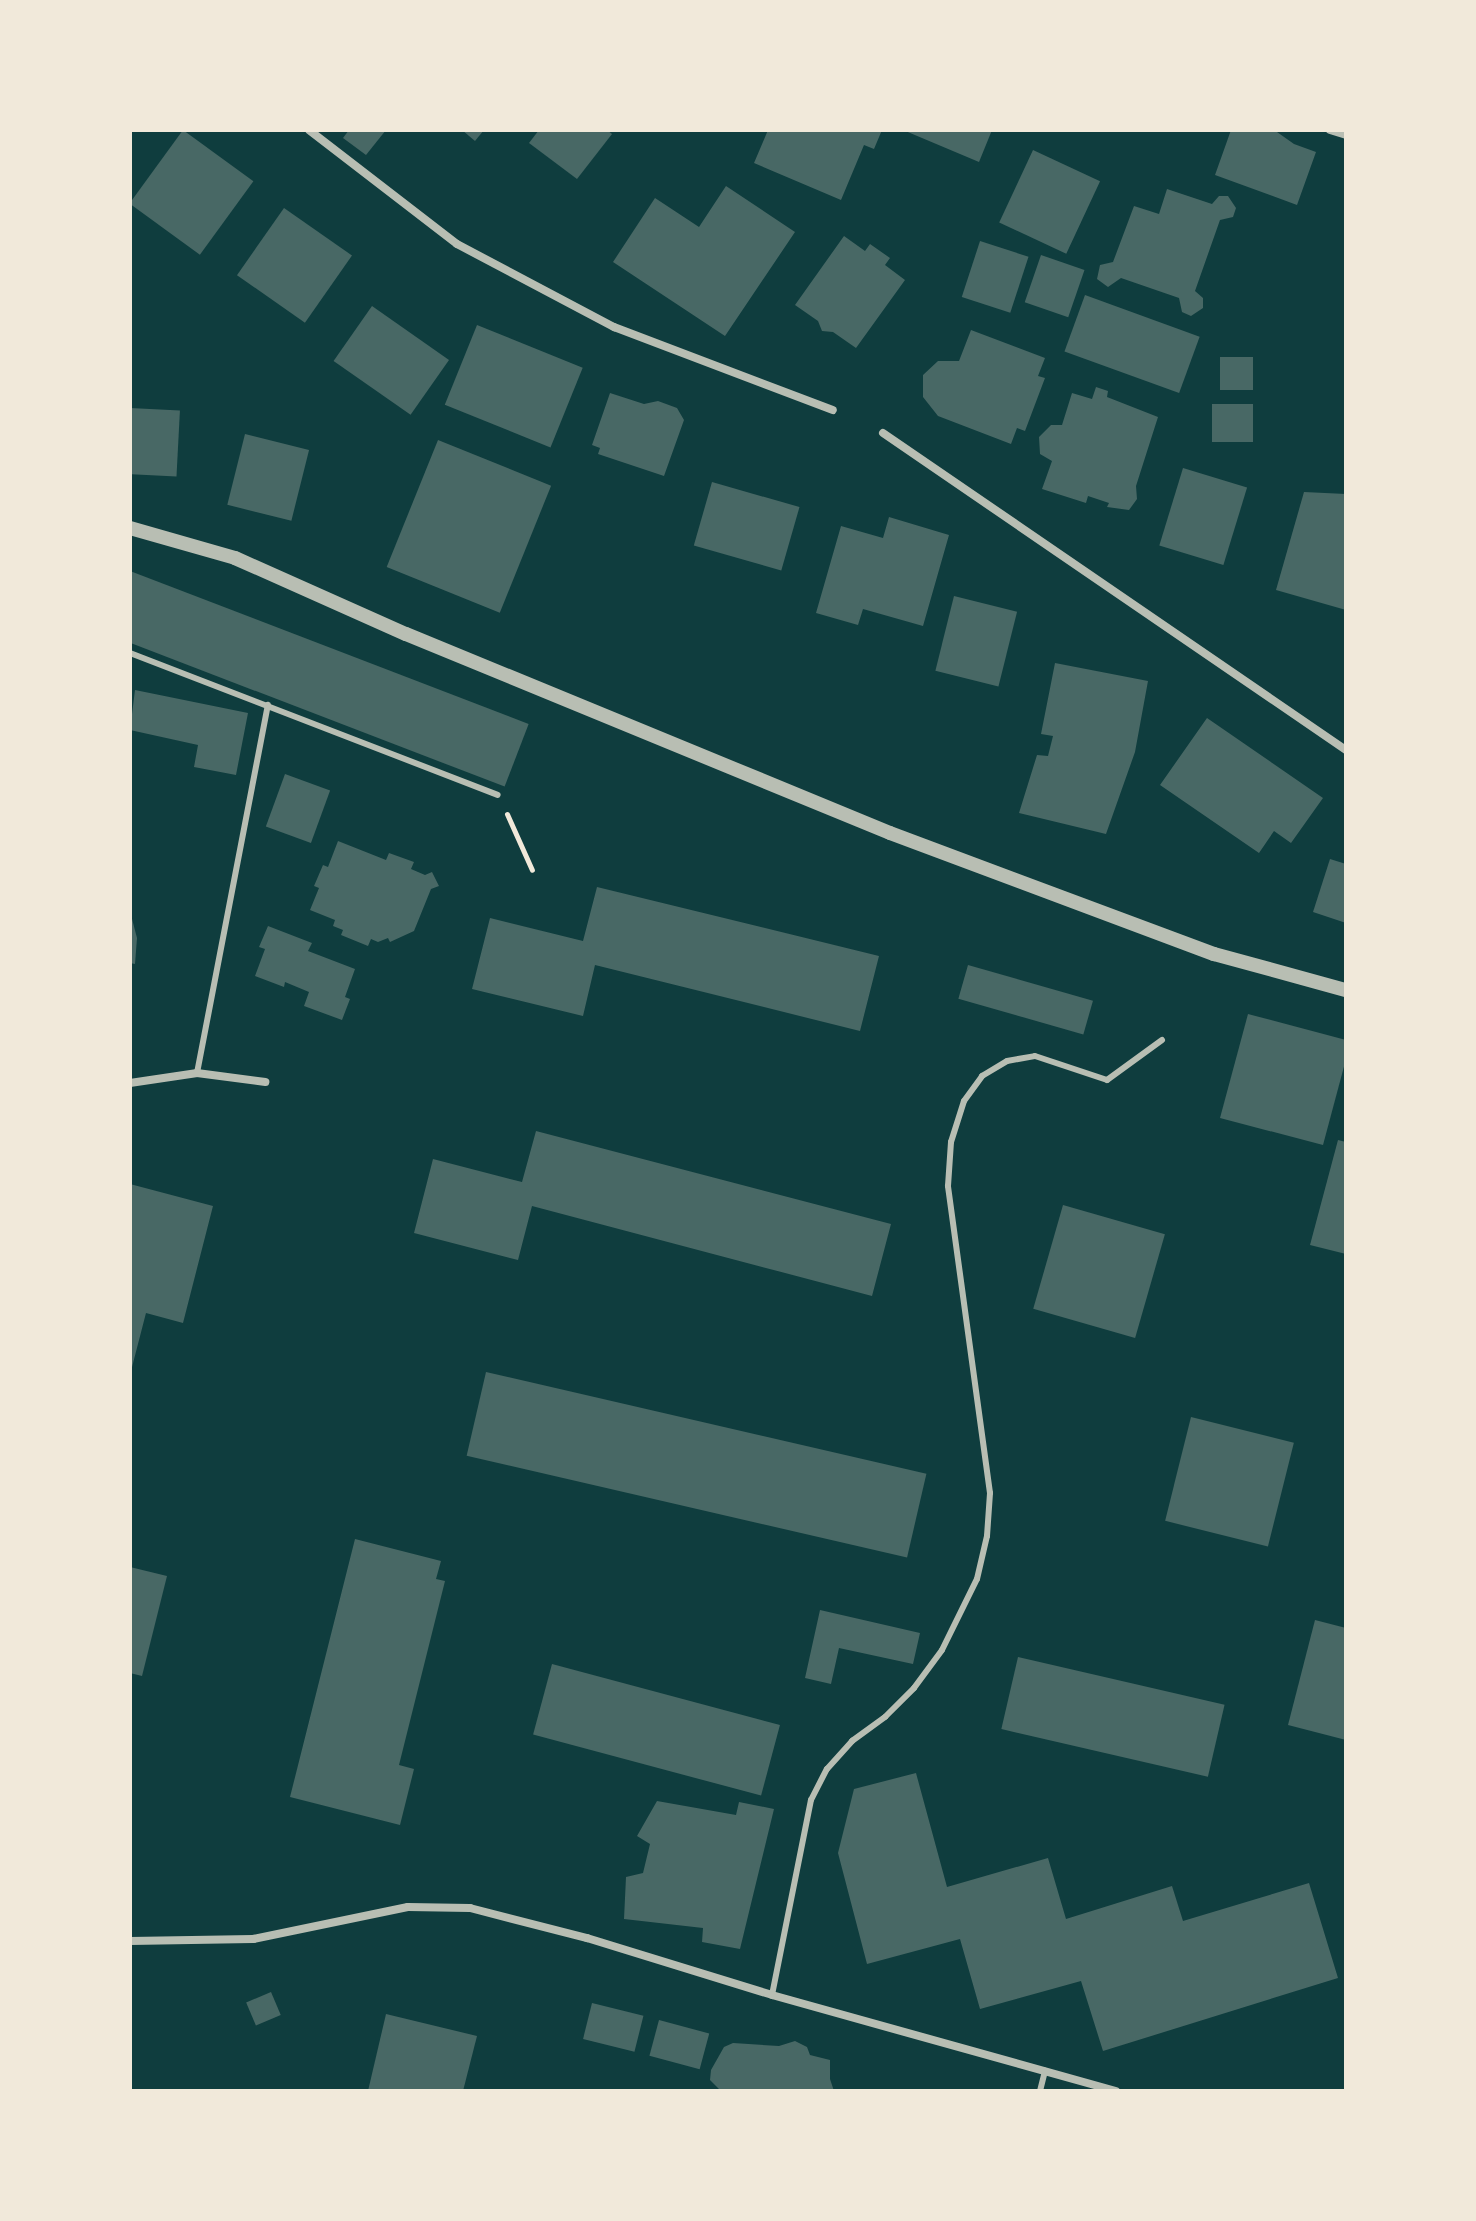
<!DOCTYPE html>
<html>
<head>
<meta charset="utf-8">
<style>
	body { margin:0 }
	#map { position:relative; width:1476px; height:2221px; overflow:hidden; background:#0f3d3e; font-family:"DM Sans",sans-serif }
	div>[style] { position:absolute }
	.building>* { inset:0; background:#486865; transform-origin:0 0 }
	.path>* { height:5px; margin:-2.5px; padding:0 2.5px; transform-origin:2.5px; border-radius:2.5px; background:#f1e9da }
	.service>* { height:6px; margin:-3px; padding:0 3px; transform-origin:3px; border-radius:3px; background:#b8beb3 }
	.minor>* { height:8px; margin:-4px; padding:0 4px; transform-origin:4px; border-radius:4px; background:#b8beb3 }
	.tertiary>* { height:14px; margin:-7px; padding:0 7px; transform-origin:7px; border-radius:7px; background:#b8beb3 }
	span { translate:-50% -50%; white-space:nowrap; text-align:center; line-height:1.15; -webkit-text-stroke:8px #f1e9da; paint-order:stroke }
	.frame { position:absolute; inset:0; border:132px solid #f1e9da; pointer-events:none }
</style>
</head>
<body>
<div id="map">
	<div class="building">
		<div style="left:183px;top:130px;width:87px;height:91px;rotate:36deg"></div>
		<div style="clip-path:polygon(349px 130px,386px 130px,366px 155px,343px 138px)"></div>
		<div style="clip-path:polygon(462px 130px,484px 130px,475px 141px)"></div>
		<div style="clip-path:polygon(539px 130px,607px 130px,612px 134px,577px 179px,529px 143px)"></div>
		<div style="clip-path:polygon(768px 130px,882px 130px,874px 149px,864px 145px,841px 200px,754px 163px)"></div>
		<div style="clip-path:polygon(903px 130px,992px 130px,979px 162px)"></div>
		<div style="clip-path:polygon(1231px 130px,1277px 132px,1294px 144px,1316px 152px,1297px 205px,1215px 175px)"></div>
		<div style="left:1033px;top:150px;width:74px;height:80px;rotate:25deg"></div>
		<div style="clip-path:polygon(726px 186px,795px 232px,725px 336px,613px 262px,655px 198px,699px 227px)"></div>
		<div style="clip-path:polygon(1167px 189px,1212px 204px,1219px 196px,1228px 196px,1236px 208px,1233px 217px,1220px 220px,1195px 291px,1203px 298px,1203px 308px,1191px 316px,1182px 312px,1179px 298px,1121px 278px,1108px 287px,1097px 279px,1100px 265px,1113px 262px,1134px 206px,1159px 214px)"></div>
		<div style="left:284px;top:208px;width:83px;height:82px;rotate:35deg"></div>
		<div style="clip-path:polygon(844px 236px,865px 251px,870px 244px,890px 258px,885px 265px,905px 280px,856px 348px,833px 332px,822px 331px,818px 321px,795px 305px)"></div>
		<div style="left:980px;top:241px;width:51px;height:59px;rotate:18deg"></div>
		<div style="left:1041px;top:255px;width:46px;height:50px;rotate:19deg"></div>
		<div style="left:1085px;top:295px;width:122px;height:60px;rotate:20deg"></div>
		<div style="left:372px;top:306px;width:94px;height:67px;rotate:35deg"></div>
		<div style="left:477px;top:325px;width:114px;height:86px;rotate:22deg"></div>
		<div style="clip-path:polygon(971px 330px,1045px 358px,1038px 376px,1045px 378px,1025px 431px,1017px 428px,1011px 444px,938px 416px,923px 397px,923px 375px,938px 361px,959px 361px)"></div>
		<div style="left:1220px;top:357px;width:33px;height:33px"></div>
		<div style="clip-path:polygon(1096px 387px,1108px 391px,1107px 397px,1158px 417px,1136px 486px,1137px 499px,1129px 510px,1107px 507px,1109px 503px,1088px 496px,1086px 503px,1042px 489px,1052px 461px,1040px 454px,1039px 437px,1051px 425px,1062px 425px,1072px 393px,1092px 399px)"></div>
		<div style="clip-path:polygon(610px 393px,644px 404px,658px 401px,677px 408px,684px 420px,664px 476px,598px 454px,600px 448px,592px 445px)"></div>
		<div style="left:1212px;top:404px;width:41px;height:38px"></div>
		<div style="left:130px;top:408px;width:50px;height:66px;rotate:3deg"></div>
		<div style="left:245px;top:434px;width:66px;height:73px;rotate:14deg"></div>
		<div style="left:438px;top:440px;width:122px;height:137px;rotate:22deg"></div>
		<div style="left:1183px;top:468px;width:67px;height:81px;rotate:17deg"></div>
		<div style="left:712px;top:482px;width:91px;height:66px;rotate:16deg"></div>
		<div style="clip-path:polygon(1304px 492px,1346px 494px,1346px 610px,1276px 590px)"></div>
		<div style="clip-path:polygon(889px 517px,949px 535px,923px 626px,863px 609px,858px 625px,816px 613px,841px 526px,883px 538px)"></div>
		<div style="left:130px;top:571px;width:427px;height:67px;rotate:21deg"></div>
		<div style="left:954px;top:596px;width:65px;height:77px;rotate:14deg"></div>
		<div style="clip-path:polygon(1055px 663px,1148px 681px,1135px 752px,1106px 834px,1019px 813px,1037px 755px,1048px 756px,1053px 736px,1041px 734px)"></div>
		<div style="clip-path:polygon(135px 690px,248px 713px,236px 775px,194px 767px,198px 745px,130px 730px)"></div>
		<div style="clip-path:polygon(1207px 718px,1323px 798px,1291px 843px,1274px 831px,1259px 853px,1160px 785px)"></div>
		<div style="left:285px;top:774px;width:48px;height:56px;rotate:20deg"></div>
		<div style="clip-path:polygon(338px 841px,386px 860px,389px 853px,414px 862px,411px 869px,425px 875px,432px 872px,439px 886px,431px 889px,414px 931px,390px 942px,388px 938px,378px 942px,371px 939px,368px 946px,341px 935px,343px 930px,333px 926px,335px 920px,310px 910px,319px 888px,314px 886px,323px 865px,328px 867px)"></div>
		<div style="clip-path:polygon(1330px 859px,1346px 864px,1346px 923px,1313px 912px)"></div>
		<div style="clip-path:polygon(597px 887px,879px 956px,860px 1031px,595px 965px,583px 1016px,472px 989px,490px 918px,583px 941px)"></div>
		<div style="clip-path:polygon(131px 915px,137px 938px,135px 964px,130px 963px)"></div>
		<div style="clip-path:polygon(268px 926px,312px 943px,308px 951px,355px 969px,345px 997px,350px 999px,342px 1020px,304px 1006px,309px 992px,285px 982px,284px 987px,255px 976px,265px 949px,259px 947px)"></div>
		<div style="left:968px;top:965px;width:130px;height:35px;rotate:16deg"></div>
		<div style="clip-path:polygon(1248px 1014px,1346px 1040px,1346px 1059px,1323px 1145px,1220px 1118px)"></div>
		<div style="clip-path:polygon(536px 1131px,891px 1224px,872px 1296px,532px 1206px,518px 1260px,414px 1233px,433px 1159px,522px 1182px)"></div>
		<div style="clip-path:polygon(1338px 1140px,1346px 1142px,1346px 1254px,1310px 1245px)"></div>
		<div style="clip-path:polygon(130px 1184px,213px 1206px,183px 1323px,146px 1313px,131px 1371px)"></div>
		<div style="left:1063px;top:1205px;width:106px;height:108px;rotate:16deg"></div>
		<div style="left:486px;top:1372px;width:452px;height:86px;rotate:13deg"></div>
		<div style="left:1191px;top:1417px;width:106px;height:107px;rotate:14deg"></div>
		<div style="clip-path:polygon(355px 1539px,441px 1561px,436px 1579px,445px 1581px,399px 1765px,414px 1769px,400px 1825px,290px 1797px)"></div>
		<div style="clip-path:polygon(130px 1567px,167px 1576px,142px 1676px,130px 1673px)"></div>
		<div style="clip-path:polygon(820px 1610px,920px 1633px,913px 1664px,839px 1648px,831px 1684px,805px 1678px)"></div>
		<div style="clip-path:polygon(1315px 1620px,1346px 1628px,1346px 1740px,1288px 1725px)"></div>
		<div style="left:1018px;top:1657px;width:212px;height:74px;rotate:13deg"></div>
		<div style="left:552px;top:1664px;width:236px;height:73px;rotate:15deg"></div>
		<div style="clip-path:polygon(916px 1773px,947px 1887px,1048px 1858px,1066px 1919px,1172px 1886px,1183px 1921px,1309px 1883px,1338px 1978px,1103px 2051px,1081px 1981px,980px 2009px,960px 1939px,867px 1964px,838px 1853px,854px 1789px)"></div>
		<div style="clip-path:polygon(657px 1801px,736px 1815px,739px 1802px,774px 1809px,740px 1949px,702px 1942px,703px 1928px,624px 1919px,626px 1877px,643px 1873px,650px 1844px,637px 1836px)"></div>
		<div style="left:271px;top:1992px;width:25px;height:27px;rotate:67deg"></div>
		<div style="left:592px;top:2003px;width:53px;height:37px;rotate:14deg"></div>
		<div style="clip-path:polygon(386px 2014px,477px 2036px,463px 2091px,368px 2091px)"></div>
		<div style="left:659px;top:2020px;width:52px;height:37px;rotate:15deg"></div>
		<div style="clip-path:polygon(795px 2041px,807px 2047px,810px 2055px,830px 2060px,830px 2079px,834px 2091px,721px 2091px,710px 2080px,711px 2070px,724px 2047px,733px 2043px,779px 2046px)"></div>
	</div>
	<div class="path">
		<div style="left:507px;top:814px;width:61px;rotate:65.9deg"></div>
	</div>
	<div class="service">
		<div style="left:130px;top:653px;width:394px;rotate:21.1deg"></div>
		<div style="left:197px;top:1073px;width:375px;rotate:-79.1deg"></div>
		<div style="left:772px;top:1995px;width:199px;rotate:-78.7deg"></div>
		<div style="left:811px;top:1800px;width:35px;rotate:-63deg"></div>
		<div style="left:827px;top:1769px;width:38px;rotate:-48deg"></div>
		<div style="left:852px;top:1741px;width:41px;rotate:-36deg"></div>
		<div style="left:885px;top:1717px;width:41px;rotate:-45deg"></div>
		<div style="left:914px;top:1688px;width:47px;rotate:-53.6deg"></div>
		<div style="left:942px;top:1650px;width:79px;rotate:-63.8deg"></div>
		<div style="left:977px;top:1579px;width:44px;rotate:-76.9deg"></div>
		<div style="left:987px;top:1536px;width:43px;rotate:-86deg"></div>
		<div style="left:990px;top:1493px;width:310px;rotate:-97.8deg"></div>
		<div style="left:948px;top:1186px;width:44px;rotate:-86.1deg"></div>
		<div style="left:951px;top:1142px;width:43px;rotate:-72.4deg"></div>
		<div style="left:964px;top:1101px;width:31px;rotate:-54deg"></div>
		<div style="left:982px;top:1076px;width:29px;rotate:-31deg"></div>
		<div style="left:1007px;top:1061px;width:28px;rotate:-10deg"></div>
		<div style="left:1035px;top:1056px;width:76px;rotate:18.4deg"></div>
		<div style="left:1107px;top:1080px;width:68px;rotate:-36deg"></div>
		<div style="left:1040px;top:2091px;width:21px;rotate:-76deg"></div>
	</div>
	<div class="minor">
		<div style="left:309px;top:130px;width:187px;rotate:37.6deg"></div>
		<div style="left:457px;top:244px;width:178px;rotate:27.9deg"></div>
		<div style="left:614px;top:327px;width:234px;rotate:20.8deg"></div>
		<div style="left:1330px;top:130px;width:17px;rotate:17deg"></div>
		<div style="left:883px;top:433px;width:561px;rotate:34.4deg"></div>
		<div style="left:130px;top:1083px;width:68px;rotate:-8.5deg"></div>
		<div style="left:197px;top:1073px;width:69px;rotate:7.5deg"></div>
		<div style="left:130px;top:1941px;width:123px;rotate:-0.9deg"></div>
		<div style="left:253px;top:1939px;width:158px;rotate:-11.7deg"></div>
		<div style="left:408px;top:1907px;width:62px;rotate:0.9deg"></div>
		<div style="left:470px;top:1908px;width:121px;rotate:14.4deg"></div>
		<div style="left:587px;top:1938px;width:194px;rotate:17.1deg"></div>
		<div style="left:772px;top:1995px;width:357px;rotate:15.6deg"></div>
	</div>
	<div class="tertiary">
		<div style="left:130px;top:528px;width:109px;rotate:15.9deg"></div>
		<div style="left:235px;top:558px;width:187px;rotate:24deg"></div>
		<div style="left:406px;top:634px;width:523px;rotate:22.35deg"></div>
		<div style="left:890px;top:833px;width:346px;rotate:20.5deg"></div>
		<div style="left:1214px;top:954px;width:137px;rotate:15.3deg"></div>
	</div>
	<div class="frame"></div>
</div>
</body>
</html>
